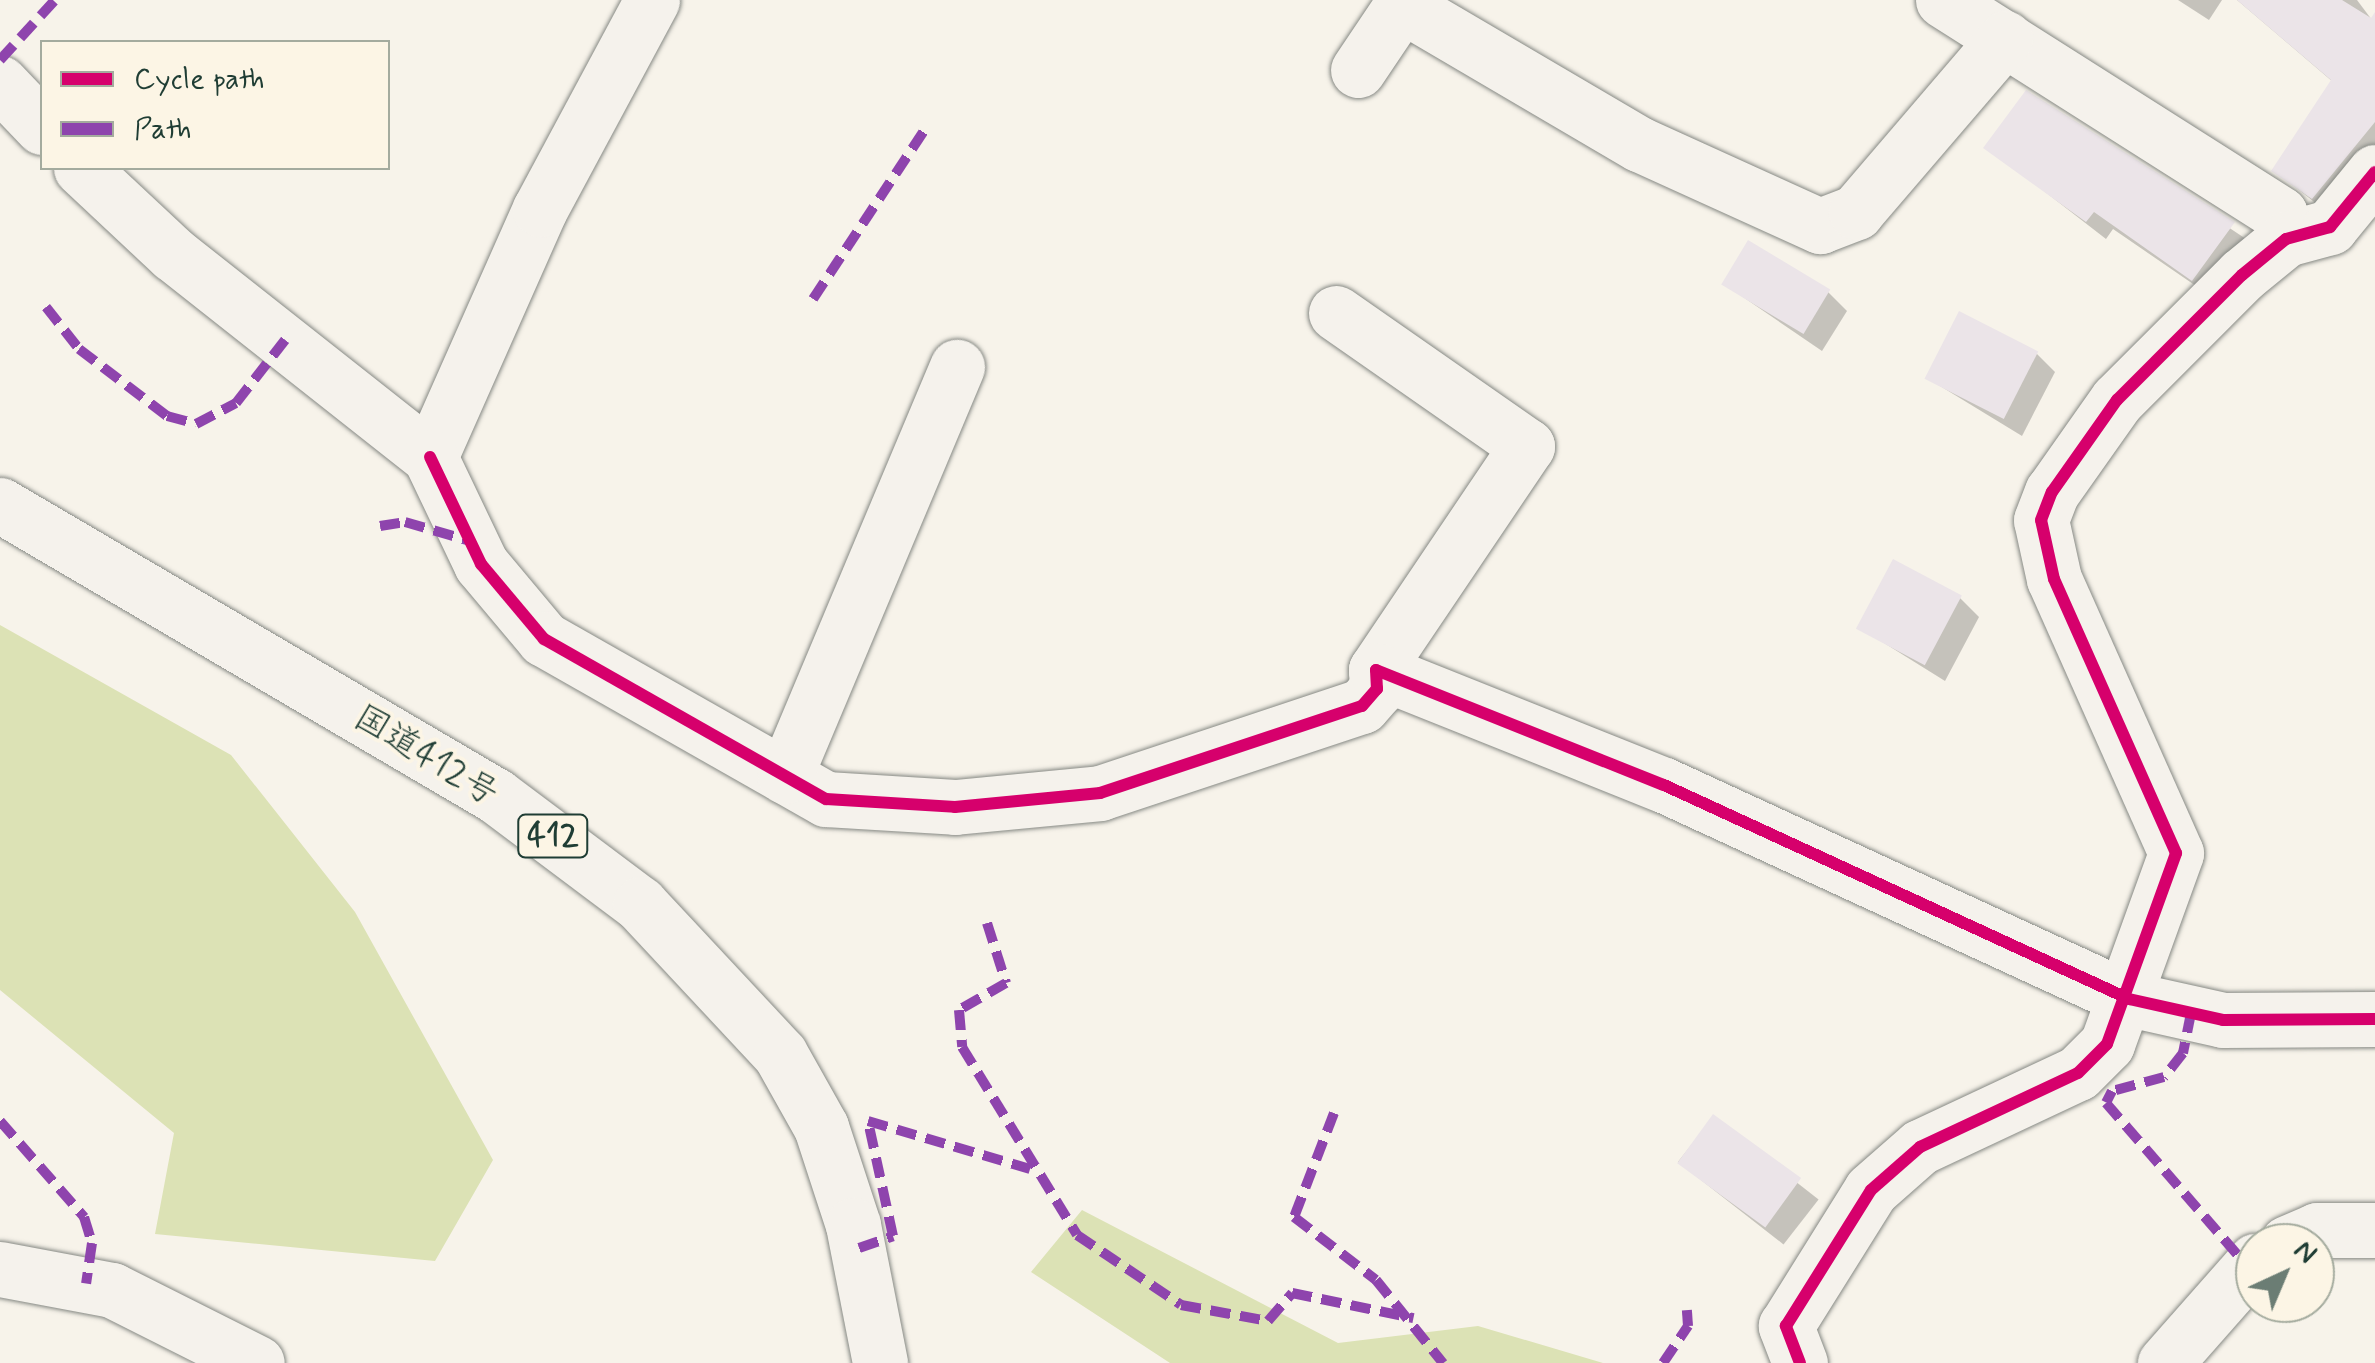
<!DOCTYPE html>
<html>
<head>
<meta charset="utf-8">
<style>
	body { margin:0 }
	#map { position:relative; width:2375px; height:1363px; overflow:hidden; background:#f7f3ea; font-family:Mynerve,"Klee One",sans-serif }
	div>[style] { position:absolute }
	.green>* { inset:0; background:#dce2b5 }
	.shadow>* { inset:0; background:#0003; transform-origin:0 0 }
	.building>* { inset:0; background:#ebe4e8; transform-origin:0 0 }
	.roads { filter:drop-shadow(0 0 2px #868984) drop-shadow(0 0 2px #868984) }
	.minor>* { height:55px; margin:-27.5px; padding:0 27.5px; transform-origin:27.5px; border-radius:27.5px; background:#f5f2ec }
	.highway>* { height:55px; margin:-27.5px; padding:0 27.5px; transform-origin:27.5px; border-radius:27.5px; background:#f5f2ec }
	.quiet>* { height:10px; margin-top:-5px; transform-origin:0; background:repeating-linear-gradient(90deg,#8e44ad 0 20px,transparent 0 30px) }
	.cycleway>* { height:12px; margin:-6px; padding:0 6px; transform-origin:6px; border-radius:6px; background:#d6006c }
	span { translate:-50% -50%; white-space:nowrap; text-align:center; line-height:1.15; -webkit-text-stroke:8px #fcf5e5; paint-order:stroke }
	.shield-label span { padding:2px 8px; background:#fcf5e5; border:2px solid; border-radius:8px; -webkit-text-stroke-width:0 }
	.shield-label { font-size:32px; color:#1f3d34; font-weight:700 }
	.street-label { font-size:35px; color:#1f3d34 }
	.legend { position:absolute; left:40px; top:40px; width:350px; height:130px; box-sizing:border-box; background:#fcf5e5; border:2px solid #a4ab9e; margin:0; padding:12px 18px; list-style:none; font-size:30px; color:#1f3d34 }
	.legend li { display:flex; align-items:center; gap:20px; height:50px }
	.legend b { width:50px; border:2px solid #a4ab9e }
	.north { position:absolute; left:2235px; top:1223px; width:100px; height:100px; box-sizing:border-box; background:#fcf5e5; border:2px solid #a4ab9e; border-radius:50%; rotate:44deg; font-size:28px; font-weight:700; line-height:40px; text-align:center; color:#1f3d34 }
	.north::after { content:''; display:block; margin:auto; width:35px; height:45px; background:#6b7d74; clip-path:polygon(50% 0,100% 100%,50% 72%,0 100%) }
</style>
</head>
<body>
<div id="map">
	<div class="green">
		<div style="clip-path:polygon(0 625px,231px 755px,355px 912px,493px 1160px,435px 1261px,155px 1234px,174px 1133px,0 990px)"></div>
		<div style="clip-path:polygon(1082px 1210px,1338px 1343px,1478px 1326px,1603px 1363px,1170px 1363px,1031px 1272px)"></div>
	</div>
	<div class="shadow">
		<div style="clip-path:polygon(2178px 0,2222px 0,2209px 20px)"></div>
		<div style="clip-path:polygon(2237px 0,2357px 0,2375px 24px,2375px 158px,2332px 216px,2275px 171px,2333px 82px)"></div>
		<div style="clip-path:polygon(2027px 93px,2252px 243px,2212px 297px,2113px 229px,2106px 239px,1987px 147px)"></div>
		<div style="clip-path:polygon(1724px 284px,1828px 292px,1847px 311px,1822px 351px)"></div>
		<div style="clip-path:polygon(2037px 354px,2055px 372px,2022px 436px,1927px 378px)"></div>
		<div style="clip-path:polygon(1960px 598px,1979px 617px,1945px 681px,1860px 628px)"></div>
		<div style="left:1713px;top:1117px;width:134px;height:57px;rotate:38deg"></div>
	</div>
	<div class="building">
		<div style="clip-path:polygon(2237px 0,2342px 0,2371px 18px,2375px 12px,2375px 122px,2312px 199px,2271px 171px,2331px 80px)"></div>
		<div style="clip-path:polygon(2026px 90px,2235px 222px,2192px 281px,2094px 212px,2086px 222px,1983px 148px)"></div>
		<div style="left:1748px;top:240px;width:96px;height:52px;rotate:31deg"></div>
		<div style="left:1959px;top:311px;width:89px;height:76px;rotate:27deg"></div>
		<div style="left:1893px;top:559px;width:78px;height:79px;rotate:28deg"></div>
		<div style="left:1713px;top:1114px;width:109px;height:61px;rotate:36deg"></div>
	</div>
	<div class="roads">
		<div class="minor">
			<div style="left:1943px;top:0;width:399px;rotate:32.4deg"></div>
			<div style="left:2280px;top:214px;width:26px;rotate:77deg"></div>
			<div style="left:1402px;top:5px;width:275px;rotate:30.4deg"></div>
			<div style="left:1639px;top:144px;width:199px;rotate:24.4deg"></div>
			<div style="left:1820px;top:226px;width:39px;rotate:-21deg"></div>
			<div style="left:1856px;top:212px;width:229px;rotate:-49.4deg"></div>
			<div style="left:1358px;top:70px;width:84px;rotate:-56.1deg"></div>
			<div style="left:0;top:83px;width:61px;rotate:46.3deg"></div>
			<div style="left:81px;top:168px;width:126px;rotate:43.1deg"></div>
			<div style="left:173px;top:254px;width:328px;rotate:38.3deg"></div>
			<div style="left:430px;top:457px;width:271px;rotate:-66.1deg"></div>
			<div style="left:540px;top:209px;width:237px;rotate:-61.8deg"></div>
			<div style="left:1336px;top:313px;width:233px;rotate:34.9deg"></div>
			<div style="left:1527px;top:446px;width:270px;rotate:124deg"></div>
			<div style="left:430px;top:457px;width:119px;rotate:64.5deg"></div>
			<div style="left:481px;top:564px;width:98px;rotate:50deg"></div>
			<div style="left:544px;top:639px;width:324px;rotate:29.6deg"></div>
			<div style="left:826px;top:799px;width:129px;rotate:3.5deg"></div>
			<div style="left:955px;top:807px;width:146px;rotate:-5.5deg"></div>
			<div style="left:1100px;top:793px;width:276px;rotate:-18.4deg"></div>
			<div style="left:1362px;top:706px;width:23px;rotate:-49deg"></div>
			<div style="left:1377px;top:689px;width:19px;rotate:-93deg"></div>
			<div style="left:1376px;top:670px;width:310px;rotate:21.8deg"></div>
			<div style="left:1664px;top:785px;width:512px;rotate:24.71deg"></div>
			<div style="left:2129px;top:999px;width:96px;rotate:12.6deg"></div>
			<div style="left:2223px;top:1020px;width:152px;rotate:-0.4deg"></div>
			<div style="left:785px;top:776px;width:444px;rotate:-67.2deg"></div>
			<div style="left:2287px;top:1243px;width:33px;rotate:-23deg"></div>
			<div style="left:2317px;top:1230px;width:58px"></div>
			<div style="left:0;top:1269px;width:114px;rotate:10.6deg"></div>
			<div style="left:112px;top:1290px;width:162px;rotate:26.7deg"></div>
			<div style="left:1800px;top:1363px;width:40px;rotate:-111deg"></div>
			<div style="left:1786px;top:1326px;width:160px;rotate:-58deg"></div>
			<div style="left:1871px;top:1190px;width:65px;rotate:-41.3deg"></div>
			<div style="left:1920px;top:1147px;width:174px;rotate:-25.1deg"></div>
			<div style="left:2078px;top:1073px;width:41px;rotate:-45deg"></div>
			<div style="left:2107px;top:1044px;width:203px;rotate:-70.1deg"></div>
			<div style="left:2176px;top:853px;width:300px;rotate:-114deg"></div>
			<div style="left:2054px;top:579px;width:60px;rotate:-102.4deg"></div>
			<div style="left:2041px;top:520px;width:30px;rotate:-69deg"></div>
			<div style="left:2052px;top:492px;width:113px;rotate:-54.8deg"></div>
			<div style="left:2117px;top:400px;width:177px;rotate:-45deg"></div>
			<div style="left:2242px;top:275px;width:57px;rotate:-39.3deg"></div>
			<div style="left:2286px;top:239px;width:46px;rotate:-15.3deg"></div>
			<div style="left:2330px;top:227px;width:71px;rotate:-50.7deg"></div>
			<div style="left:2165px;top:1363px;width:136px;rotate:-48.6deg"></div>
		</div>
		<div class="highway">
			<div style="left:0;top:505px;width:575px;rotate:30.4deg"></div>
			<div style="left:496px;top:796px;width:180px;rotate:36.9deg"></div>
			<div style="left:640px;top:904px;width:205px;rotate:47deg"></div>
			<div style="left:780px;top:1054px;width:84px;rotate:60.7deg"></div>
			<div style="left:821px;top:1127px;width:103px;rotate:71.9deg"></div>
			<div style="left:853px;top:1225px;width:141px;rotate:78.9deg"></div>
		</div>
	</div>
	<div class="quiet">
		<div style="left:0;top:60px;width:81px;rotate:-47.5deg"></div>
		<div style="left:813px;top:299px;width:207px;rotate:-56.6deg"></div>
		<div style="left:46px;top:307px;width:53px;rotate:51.8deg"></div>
		<div style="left:79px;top:349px;width:111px;rotate:37.3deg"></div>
		<div style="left:167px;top:416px;width:30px;rotate:15deg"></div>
		<div style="left:196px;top:424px;width:45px;rotate:-27.7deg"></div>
		<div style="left:236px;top:403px;width:80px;rotate:-52.1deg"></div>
		<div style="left:380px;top:526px;width:25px;rotate:-9deg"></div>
		<div style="left:405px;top:522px;width:65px;rotate:16.2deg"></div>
		<div style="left:987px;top:923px;width:63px;rotate:72.4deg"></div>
		<div style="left:1006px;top:983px;width:54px;rotate:150.1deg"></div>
		<div style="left:959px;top:1010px;width:37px;rotate:85deg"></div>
		<div style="left:962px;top:1047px;width:220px;rotate:58.5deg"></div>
		<div style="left:1077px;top:1235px;width:125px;rotate:33.9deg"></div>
		<div style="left:1181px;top:1305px;width:88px;rotate:10.4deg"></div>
		<div style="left:1268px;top:1321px;width:37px;rotate:-49deg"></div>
		<div style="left:1292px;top:1293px;width:124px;rotate:11.7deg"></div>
		<div style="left:2191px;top:1013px;width:41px;rotate:101.3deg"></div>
		<div style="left:2183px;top:1053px;width:31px;rotate:128deg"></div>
		<div style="left:2164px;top:1077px;width:54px;rotate:164.9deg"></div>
		<div style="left:2112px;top:1091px;width:13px;rotate:117deg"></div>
		<div style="left:2106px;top:1103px;width:216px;rotate:49.1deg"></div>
		<div style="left:1334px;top:1113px;width:111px;rotate:111deg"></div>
		<div style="left:1294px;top:1217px;width:103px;rotate:37.5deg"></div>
		<div style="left:1376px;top:1280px;width:107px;rotate:51.1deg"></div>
		<div style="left:0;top:1121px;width:128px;rotate:48.8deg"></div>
		<div style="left:84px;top:1217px;width:27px;rotate:73deg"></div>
		<div style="left:92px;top:1243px;width:41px;rotate:98.3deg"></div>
		<div style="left:859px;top:1248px;width:36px;rotate:-19deg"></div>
		<div style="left:893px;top:1236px;width:118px;rotate:-102.3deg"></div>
		<div style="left:868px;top:1121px;width:169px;rotate:16.5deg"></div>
		<div style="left:1663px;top:1363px;width:45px;rotate:-56deg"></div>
		<div style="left:1688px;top:1326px;width:16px;rotate:-94deg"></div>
	</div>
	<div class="cycleway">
		<div style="left:430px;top:457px;width:119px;rotate:64.5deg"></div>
		<div style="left:481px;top:564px;width:98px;rotate:50deg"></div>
		<div style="left:544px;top:639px;width:324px;rotate:29.6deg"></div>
		<div style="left:826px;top:799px;width:129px;rotate:3.5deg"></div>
		<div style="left:955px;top:807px;width:146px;rotate:-5.5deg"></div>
		<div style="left:1100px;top:793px;width:276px;rotate:-18.4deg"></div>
		<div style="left:1362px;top:706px;width:23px;rotate:-49deg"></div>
		<div style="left:1377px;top:689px;width:19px;rotate:-93deg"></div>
		<div style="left:1376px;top:670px;width:310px;rotate:21.8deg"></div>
		<div style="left:1664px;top:785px;width:512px;rotate:24.71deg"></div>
		<div style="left:2129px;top:999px;width:96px;rotate:12.6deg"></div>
		<div style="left:2223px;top:1020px;width:152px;rotate:-0.4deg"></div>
		<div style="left:1800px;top:1363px;width:40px;rotate:-111deg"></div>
		<div style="left:1786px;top:1326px;width:160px;rotate:-58deg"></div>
		<div style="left:1871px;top:1190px;width:65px;rotate:-41.3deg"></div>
		<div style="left:1920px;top:1147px;width:174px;rotate:-25.1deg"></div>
		<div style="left:2078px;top:1073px;width:41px;rotate:-45deg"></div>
		<div style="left:2107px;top:1044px;width:203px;rotate:-70.1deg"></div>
		<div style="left:2176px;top:853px;width:300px;rotate:-114deg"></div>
		<div style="left:2054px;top:579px;width:60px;rotate:-102.4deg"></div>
		<div style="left:2041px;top:520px;width:30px;rotate:-69deg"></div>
		<div style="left:2052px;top:492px;width:113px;rotate:-54.8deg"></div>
		<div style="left:2117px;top:400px;width:177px;rotate:-45deg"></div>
		<div style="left:2242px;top:275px;width:57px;rotate:-39.3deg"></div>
		<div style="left:2286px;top:239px;width:46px;rotate:-15.3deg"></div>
		<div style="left:2330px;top:227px;width:71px;rotate:-50.7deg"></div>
	</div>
	<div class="shield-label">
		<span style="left:553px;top:836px">412</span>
	</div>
	<div class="street-label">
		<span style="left:426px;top:756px;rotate:31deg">国道412号</span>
	</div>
	<ul class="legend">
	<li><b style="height:12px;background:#d6006c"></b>Cycle path</li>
	<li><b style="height:12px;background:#8e44ad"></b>Path</li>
	</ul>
	<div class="north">N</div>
</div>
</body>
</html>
